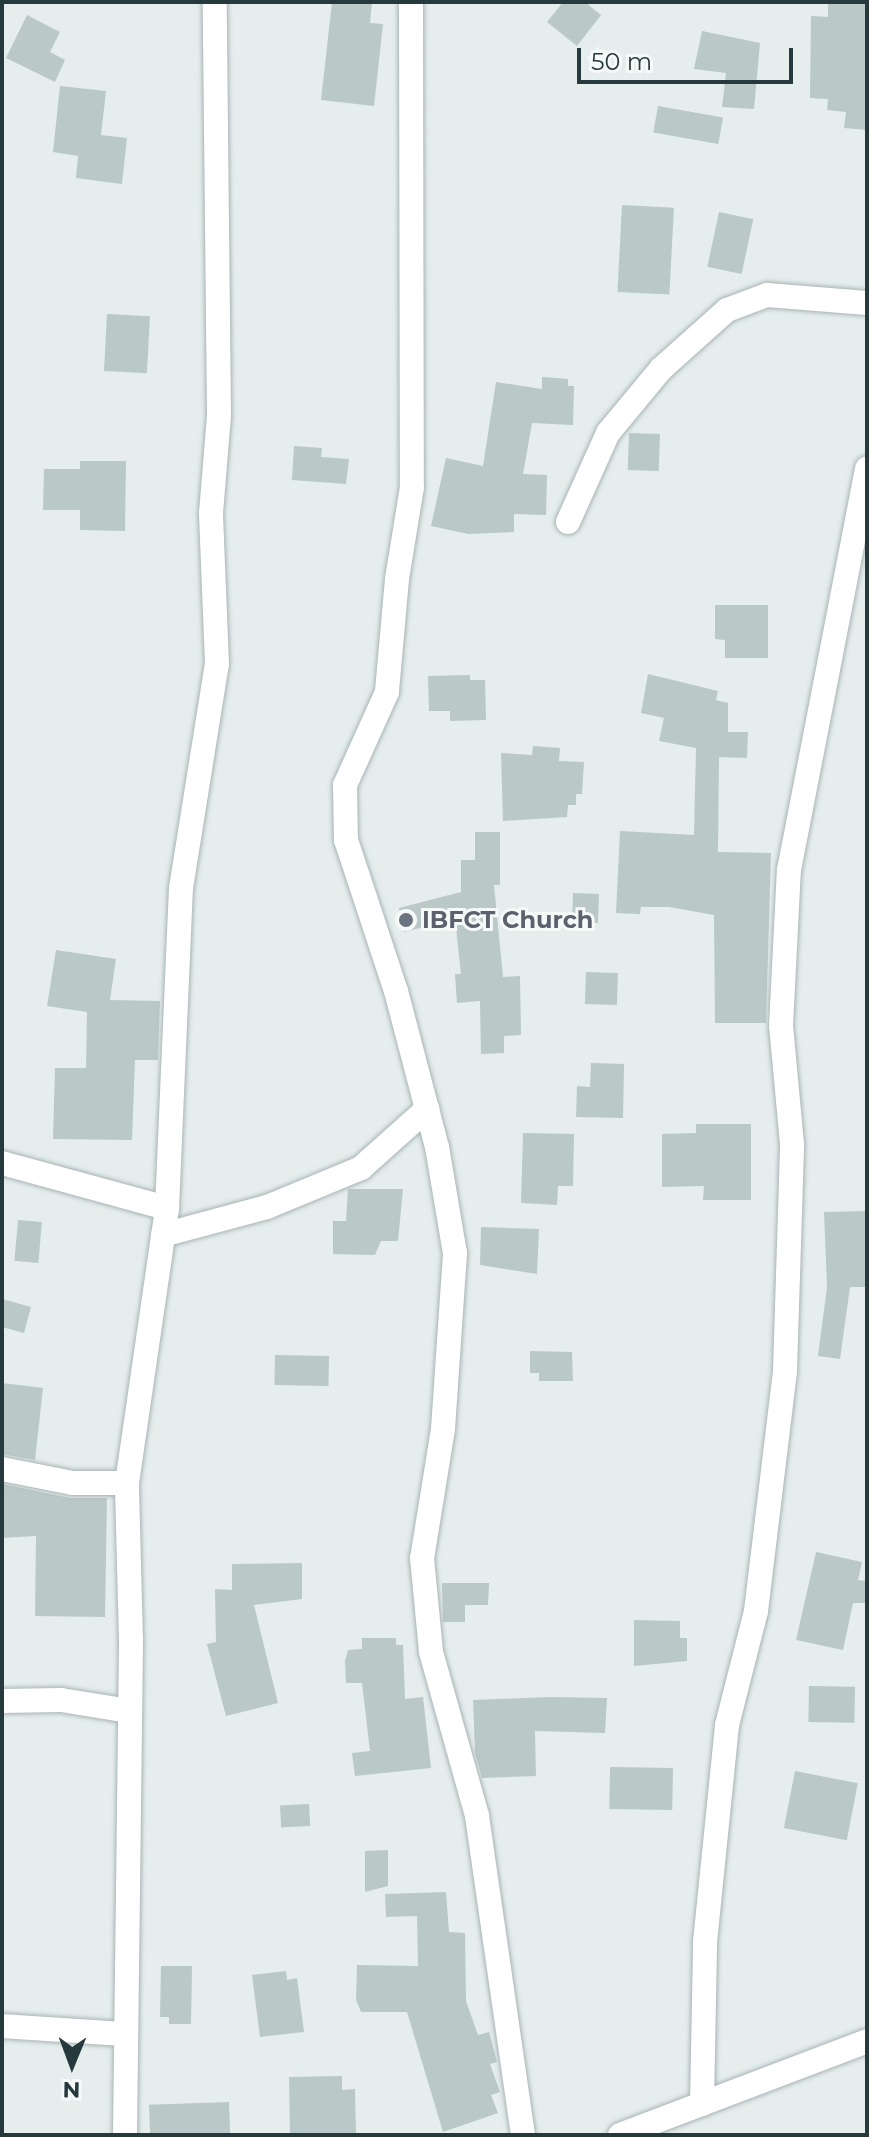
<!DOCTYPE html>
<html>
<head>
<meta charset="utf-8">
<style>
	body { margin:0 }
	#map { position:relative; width:869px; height:2137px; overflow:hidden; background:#e5eded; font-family:Montserrat,sans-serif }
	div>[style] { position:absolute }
	.building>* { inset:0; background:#bac8c7; transform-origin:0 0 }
	.roads { filter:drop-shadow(0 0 2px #a8b4b5) drop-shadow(0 0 2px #a8b4b5) }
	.minor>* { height:24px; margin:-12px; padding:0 12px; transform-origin:12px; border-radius:12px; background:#fff }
	.dots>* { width:22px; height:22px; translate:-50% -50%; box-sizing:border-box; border:4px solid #f5faf9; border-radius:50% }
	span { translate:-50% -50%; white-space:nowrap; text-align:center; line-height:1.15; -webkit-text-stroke:6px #f5faf9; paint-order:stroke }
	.worship-label { font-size:24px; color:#5b616d; font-weight:700 }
	.left { translate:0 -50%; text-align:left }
	.frame { position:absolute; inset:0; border:4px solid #263a3e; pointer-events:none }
	.north { position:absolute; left:32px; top:2025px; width:80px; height:80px; -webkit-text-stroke:6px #f5faf9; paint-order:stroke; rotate:181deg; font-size:22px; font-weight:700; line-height:32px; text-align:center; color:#263a3e }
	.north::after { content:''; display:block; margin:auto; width:28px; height:36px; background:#263a3e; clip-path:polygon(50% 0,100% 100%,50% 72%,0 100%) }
	.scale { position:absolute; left:577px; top:48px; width:216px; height:36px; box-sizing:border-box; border:4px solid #263a3e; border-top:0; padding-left:10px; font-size:24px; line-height:28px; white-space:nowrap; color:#263a3e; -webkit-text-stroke:6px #f5faf9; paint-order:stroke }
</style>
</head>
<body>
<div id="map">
	<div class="building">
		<div style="clip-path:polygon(332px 2px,372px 2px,370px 23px,383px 24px,374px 106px,321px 100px)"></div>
		<div style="clip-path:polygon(563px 2px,585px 2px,601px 15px,577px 46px,547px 22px)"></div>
		<div style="clip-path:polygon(828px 2px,867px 2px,867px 130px,844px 128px,846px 112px,827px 110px,828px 99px,810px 98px,811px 16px,828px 17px)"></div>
		<div style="clip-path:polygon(27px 15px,60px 32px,50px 52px,65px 60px,55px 82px,6px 58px)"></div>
		<div style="clip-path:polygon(702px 31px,760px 43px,754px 109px,722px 107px,726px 73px,694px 69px)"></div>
		<div style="clip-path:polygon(60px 86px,106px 91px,101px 135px,127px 138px,122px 184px,76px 178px,78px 156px,53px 152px)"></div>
		<div style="left:658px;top:106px;width:66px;height:27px;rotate:10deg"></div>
		<div style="left:622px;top:205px;width:52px;height:87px;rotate:3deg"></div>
		<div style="left:719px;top:212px;width:35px;height:56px;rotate:12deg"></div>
		<div style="left:107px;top:314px;width:43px;height:57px;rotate:3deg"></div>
		<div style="clip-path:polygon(542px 377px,568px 379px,568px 386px,574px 386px,573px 425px,532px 423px,523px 474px,547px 475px,546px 515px,514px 514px,514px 532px,468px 534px,431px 526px,446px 458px,483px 466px,496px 382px,542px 389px)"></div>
		<div style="left:629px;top:433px;width:31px;height:37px;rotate:2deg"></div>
		<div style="clip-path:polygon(294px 446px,322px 448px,321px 457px,349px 459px,346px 484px,292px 480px)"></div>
		<div style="clip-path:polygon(80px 461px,126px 461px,125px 531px,80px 530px,80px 510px,43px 510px,44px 469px,80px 469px)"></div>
		<div style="clip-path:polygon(715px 605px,768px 605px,768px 658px,725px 658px,725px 640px,715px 639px)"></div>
		<div style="clip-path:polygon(648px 674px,718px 691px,716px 700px,728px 703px,728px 732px,748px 732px,747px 758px,719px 757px,718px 852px,771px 853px,766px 1023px,715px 1023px,714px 915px,669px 907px,641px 907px,640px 914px,616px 913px,620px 831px,694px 835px,696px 748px,659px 741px,664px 718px,641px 713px)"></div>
		<div style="clip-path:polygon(470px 675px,470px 680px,485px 680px,486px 720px,450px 721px,450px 711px,429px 711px,428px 676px)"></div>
		<div style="clip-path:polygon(533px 746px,560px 748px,559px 761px,584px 762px,582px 794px,576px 794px,576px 805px,568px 805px,567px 817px,503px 821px,501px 753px,532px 755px)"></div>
		<div style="clip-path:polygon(475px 832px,500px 832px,500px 885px,494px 885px,503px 977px,520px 976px,521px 1035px,504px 1036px,504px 1053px,481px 1054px,480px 1001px,457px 1003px,455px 974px,461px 974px,455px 919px,404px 932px,399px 908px,461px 892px,461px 860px,475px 860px)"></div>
		<div style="left:573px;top:893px;width:26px;height:29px;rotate:2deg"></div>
		<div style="clip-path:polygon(56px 950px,116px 959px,110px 1000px,160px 1001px,158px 1060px,135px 1060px,132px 1140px,53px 1139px,55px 1068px,86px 1068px,87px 1012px,47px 1006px)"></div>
		<div style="left:586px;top:972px;width:32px;height:32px;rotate:2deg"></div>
		<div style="clip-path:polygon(591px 1063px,624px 1064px,623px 1118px,576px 1117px,577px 1086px,590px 1087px)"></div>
		<div style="clip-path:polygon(696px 1124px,751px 1124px,751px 1200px,703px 1200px,704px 1186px,662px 1187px,662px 1134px,696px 1133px)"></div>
		<div style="clip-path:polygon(523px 1133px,574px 1134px,573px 1186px,558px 1186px,557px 1205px,521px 1203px)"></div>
		<div style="clip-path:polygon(348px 1189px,403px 1189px,398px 1241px,381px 1241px,375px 1255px,333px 1254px,333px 1221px,346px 1221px)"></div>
		<div style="clip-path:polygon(867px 1211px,867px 1287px,850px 1287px,840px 1359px,818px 1356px,827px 1287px,824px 1212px)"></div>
		<div style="left:18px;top:1220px;width:24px;height:41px;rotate:5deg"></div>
		<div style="clip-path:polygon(481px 1227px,539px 1229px,537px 1274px,480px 1265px)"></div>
		<div style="clip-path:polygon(2px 1299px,31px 1307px,24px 1333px,2px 1327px)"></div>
		<div style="clip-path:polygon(530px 1351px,572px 1352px,573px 1381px,539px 1381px,539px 1373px,530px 1373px)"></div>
		<div style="left:275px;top:1355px;width:54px;height:30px;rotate:1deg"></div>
		<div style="clip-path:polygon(2px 1383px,43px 1388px,35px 1460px,2px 1454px)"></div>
		<div style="clip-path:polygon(2px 1484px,70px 1498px,107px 1498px,105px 1617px,35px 1616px,36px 1536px,2px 1538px)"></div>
		<div style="clip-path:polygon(816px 1552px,862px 1562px,858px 1580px,867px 1581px,867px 1603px,853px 1603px,843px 1650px,796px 1640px)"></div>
		<div style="clip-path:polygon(302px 1563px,302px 1599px,254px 1605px,278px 1703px,226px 1716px,207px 1644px,216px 1642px,215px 1589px,232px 1590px,232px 1564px)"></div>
		<div style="clip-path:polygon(442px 1583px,489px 1583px,488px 1605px,465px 1605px,465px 1622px,443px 1622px)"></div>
		<div style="clip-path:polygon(634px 1620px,680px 1621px,680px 1638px,687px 1638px,687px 1661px,634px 1666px)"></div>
		<div style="clip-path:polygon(362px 1638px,396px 1638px,396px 1645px,403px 1645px,405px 1699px,423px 1697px,431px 1768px,355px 1776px,352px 1753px,370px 1751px,362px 1683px,346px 1683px,345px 1661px,348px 1650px,362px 1649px)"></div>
		<div style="left:809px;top:1686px;width:46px;height:36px;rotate:1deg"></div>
		<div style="clip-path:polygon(550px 1697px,607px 1698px,605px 1733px,535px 1731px,536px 1776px,482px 1778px,475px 1753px,473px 1700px)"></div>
		<div style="left:610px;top:1767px;width:63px;height:42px;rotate:1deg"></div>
		<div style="left:795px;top:1771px;width:64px;height:58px;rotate:11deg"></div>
		<div style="left:309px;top:1804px;width:22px;height:29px;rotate:87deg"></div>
		<div style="clip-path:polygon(388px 1850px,388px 1886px,365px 1892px,365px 1851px)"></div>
		<div style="clip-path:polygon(446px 1892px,449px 1932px,465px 1933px,466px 2001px,478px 2035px,489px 2032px,497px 2062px,490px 2064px,500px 2092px,491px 2095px,498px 2113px,443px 2132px,407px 2012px,361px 2012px,356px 2000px,357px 1965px,418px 1966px,417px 1916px,386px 1917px,385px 1894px)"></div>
		<div style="clip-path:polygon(161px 1966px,192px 1966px,191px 2024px,169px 2024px,169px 2017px,160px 2017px)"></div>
		<div style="clip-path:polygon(286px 1971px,287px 1980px,297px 1978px,304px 2032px,260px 2037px,252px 1975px)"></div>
		<div style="clip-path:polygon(342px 2076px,342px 2090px,355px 2089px,356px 2135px,290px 2135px,289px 2077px)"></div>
		<div style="left:229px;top:2102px;width:33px;height:80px;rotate:88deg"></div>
	</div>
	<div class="roads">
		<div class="minor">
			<div style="left:411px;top:2px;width:485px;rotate:89.9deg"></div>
			<div style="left:412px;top:487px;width:93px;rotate:99.3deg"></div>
			<div style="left:397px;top:579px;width:113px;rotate:95.1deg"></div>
			<div style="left:387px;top:692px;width:102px;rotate:114.3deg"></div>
			<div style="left:345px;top:785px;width:55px;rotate:89deg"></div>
			<div style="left:346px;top:840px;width:159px;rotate:71.7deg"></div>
			<div style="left:396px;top:991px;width:161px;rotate:75.3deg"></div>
			<div style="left:437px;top:1147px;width:108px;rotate:80.4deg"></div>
			<div style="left:455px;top:1253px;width:176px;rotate:93.9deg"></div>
			<div style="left:443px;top:1429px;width:131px;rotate:99.2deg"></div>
			<div style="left:422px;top:1558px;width:94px;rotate:84.5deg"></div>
			<div style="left:431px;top:1652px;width:170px;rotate:74.3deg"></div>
			<div style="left:477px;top:1816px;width:322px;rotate:81.8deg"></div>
			<div style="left:568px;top:522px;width:98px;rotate:-65.8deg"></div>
			<div style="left:608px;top:433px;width:83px;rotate:-50.4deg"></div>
			<div style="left:661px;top:369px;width:89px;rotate:-41.8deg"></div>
			<div style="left:727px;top:310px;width:43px;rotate:-20.6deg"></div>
			<div style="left:767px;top:295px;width:100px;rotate:4.6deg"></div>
			<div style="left:2px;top:1163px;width:171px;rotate:15.3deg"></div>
			<div style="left:163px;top:1235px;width:108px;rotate:-15.1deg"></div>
			<div style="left:267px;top:1207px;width:102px;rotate:-22.5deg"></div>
			<div style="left:361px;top:1168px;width:89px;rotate:-41.8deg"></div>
			<div style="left:2px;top:1469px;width:72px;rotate:11.2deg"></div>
			<div style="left:73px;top:1483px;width:54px"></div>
			<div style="left:2px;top:1701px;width:59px;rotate:-1deg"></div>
			<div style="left:61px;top:1700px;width:70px;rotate:9.1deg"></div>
			<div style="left:2px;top:2026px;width:121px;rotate:3.8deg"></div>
			<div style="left:702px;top:2104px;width:162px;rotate:-88.9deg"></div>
			<div style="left:705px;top:1942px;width:218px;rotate:-84.2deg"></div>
			<div style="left:727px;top:1725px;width:118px;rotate:-75.7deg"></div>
			<div style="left:756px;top:1611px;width:242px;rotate:-83.1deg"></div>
			<div style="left:785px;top:1371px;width:227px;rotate:-88.2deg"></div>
			<div style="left:792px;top:1144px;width:119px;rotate:-95.3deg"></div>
			<div style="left:781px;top:1026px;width:156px;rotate:-87.1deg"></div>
			<div style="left:789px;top:870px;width:409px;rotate:-79deg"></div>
			<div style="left:125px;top:2135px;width:494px;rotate:-89.3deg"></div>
			<div style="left:131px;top:1641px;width:158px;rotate:-91.5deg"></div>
			<div style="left:127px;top:1483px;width:278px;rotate:-81.7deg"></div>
			<div style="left:167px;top:1208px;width:320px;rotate:-87.5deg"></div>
			<div style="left:181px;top:888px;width:227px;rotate:-80.9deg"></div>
			<div style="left:217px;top:664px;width:151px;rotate:-92.3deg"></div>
			<div style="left:211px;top:513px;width:98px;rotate:-85.3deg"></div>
			<div style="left:219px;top:415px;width:413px;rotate:-90.6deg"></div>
			<div style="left:620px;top:2135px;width:264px;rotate:-20.8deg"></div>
		</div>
	</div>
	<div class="dots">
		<div style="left:406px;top:920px;background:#6b7280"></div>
	</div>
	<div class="worship-label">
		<span class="left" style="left:422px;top:920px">IBFCT Church</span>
	</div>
	<div class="frame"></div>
	<div class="north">N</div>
	<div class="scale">50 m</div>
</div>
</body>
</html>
